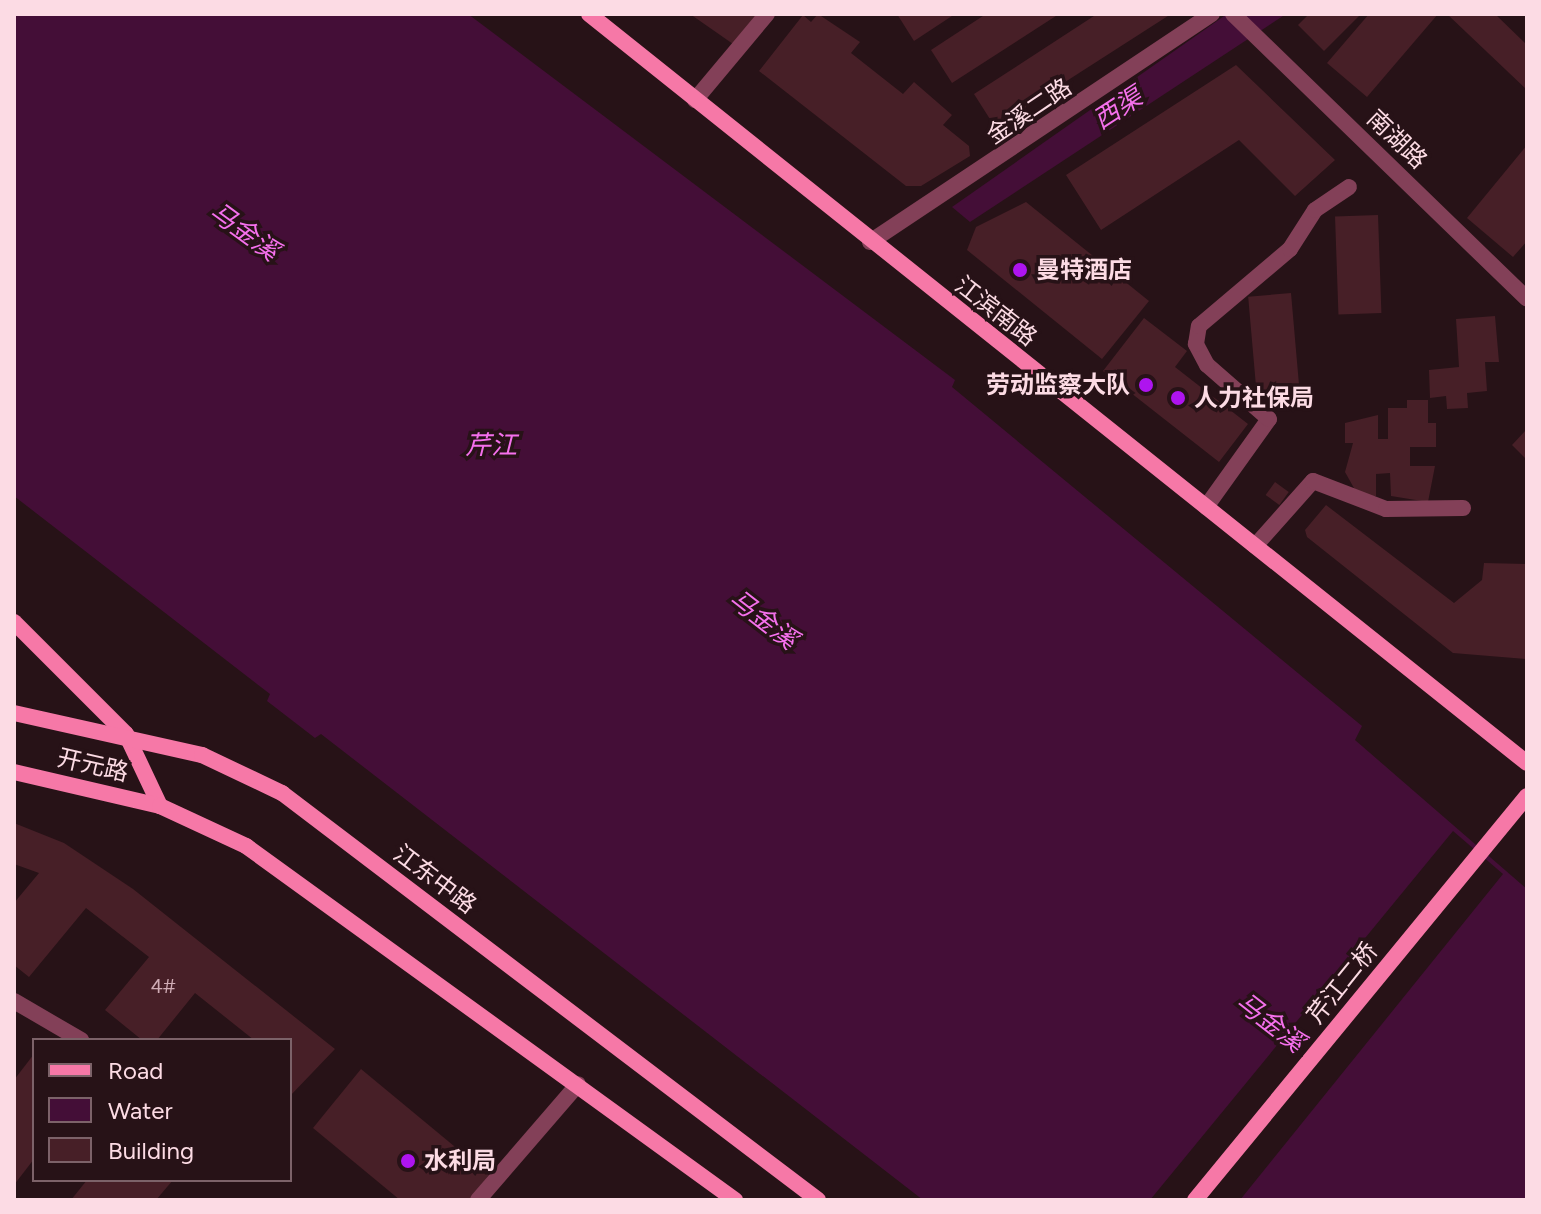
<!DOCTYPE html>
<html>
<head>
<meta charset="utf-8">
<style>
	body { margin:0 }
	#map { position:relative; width:1541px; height:1214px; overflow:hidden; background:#271217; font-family:Figtree,"Noto Sans SC",sans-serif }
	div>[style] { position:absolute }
	.water>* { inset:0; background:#440e37 }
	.pier>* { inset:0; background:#271217 }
	.building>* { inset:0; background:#471f27; transform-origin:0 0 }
	.lane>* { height:16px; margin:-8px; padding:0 8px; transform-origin:8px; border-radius:8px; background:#834058 }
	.street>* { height:16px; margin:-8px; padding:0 8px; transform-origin:8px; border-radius:8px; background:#834058 }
	.secondary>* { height:16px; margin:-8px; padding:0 8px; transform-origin:8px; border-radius:8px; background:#f678a7 }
	.dots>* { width:22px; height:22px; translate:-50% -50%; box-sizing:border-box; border:4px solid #271217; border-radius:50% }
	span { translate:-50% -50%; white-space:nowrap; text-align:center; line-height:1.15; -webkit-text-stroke:7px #271217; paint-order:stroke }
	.number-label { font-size:20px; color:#cfacb5 }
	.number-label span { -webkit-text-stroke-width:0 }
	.street-label { font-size:24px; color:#fcdbe4 }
	.poi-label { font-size:24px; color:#fcdbe4; font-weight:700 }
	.left { translate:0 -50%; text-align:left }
	.right { translate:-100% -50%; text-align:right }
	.water-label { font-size:26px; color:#f570ec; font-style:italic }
	.frame { position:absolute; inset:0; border:16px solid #fcdbe4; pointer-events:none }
	.legend { position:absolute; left:32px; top:1038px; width:260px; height:144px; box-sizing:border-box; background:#271217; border:2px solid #7c6269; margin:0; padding:10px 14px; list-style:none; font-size:24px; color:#fcdbe4 }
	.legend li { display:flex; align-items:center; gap:16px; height:40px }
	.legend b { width:40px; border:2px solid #7c6269 }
</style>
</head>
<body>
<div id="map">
	<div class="water">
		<div style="clip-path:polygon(14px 14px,468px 14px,955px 380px,952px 387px,1362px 726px,1355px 740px,1527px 889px,1527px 1200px,923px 1200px,321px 734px,315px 738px,267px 701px,270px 694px,14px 496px)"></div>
		<div style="clip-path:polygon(1227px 14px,1286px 14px,970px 222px,952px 207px)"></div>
	</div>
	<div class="pier">
		<div style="clip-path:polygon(1453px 831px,1503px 874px,1240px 1200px,1150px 1200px)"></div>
	</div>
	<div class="building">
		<div style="clip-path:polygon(690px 14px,760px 14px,733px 44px)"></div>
		<div style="clip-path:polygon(818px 14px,860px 42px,851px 53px,903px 94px,914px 82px,952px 115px,943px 125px,969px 146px,970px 156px,921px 186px,906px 186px,759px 71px,803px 15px,811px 22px)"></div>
		<div style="clip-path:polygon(897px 14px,955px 14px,914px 41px)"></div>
		<div style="clip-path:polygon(986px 14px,1059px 14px,952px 83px,931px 50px)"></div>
		<div style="clip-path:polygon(1097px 14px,1171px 14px,995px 127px,974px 94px)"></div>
		<div style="clip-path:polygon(1309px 14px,1361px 14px,1324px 51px,1298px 25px)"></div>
		<div style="clip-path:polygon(1369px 14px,1438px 14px,1367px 97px,1327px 63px)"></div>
		<div style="clip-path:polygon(1447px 14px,1495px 14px,1527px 45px,1527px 90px)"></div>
		<div style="clip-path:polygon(1236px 65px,1335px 160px,1295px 196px,1239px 140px,1101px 230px,1066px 175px)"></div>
		<div style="clip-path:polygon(1527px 145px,1527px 241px,1513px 257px,1467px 218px)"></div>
		<div style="clip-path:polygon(1026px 202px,1149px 301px,1102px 359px,967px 250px,976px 227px)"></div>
		<div style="left:1378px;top:215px;width:98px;height:43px;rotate:88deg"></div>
		<div style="left:1291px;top:293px;width:97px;height:43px;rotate:85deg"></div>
		<div style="clip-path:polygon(1495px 316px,1499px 362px,1485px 362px,1487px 391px,1467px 393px,1468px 408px,1447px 409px,1446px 396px,1430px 398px,1429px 370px,1459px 367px,1456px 319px)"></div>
		<div style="clip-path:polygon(1144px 318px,1187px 351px,1175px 367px,1248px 424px,1219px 462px,1103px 371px)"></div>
		<div style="clip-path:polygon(1407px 400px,1428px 400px,1428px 423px,1436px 423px,1436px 447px,1410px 447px,1410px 466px,1435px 466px,1428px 502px,1391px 496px,1390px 473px,1376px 474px,1376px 496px,1359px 497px,1345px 472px,1353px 443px,1345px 443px,1345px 423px,1378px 415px,1378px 439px,1388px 439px,1388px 408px,1407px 408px)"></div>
		<div style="clip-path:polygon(1527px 429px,1527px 460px,1512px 445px)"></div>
		<div style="left:1275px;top:482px;width:17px;height:16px;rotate:36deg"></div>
		<div style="clip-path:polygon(1326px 505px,1454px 603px,1482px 580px,1484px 563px,1527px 564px,1527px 659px,1453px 653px,1307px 537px,1305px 530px)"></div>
		<div style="clip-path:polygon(14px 823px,64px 843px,133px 889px,335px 1049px,290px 1096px,290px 1040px,254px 1040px,195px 993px,157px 1040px,142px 1040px,105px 1010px,149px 957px,86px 908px,29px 977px,14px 965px,14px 903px,39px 873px,14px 864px)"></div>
		<div style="clip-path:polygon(34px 1054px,34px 1159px,14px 1185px,14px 1080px)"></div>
		<div style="clip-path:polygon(361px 1069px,489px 1175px,469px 1200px,400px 1200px,313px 1128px)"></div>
		<div style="clip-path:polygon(87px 1180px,173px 1180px,156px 1200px,71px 1200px)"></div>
	</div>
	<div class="lane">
		<div style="left:695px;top:100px;width:112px;rotate:-50.1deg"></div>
		<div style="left:870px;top:242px;width:411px;rotate:-33.7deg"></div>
		<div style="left:1206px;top:507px;width:108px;rotate:-54.4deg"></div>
		<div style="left:1269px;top:419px;width:82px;rotate:-138.9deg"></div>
		<div style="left:1207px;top:365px;width:24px;rotate:-118deg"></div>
		<div style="left:1196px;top:344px;width:18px;rotate:-81deg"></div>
		<div style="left:1199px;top:326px;width:119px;rotate:-40.2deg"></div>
		<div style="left:1290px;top:249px;width:46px;rotate:-57.3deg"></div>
		<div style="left:1315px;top:210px;width:41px;rotate:-34.1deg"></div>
		<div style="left:1255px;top:546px;width:87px;rotate:-48.3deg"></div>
		<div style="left:1313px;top:481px;width:78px;rotate:21deg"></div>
		<div style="left:1386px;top:509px;width:77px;rotate:-0.7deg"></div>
		<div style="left:14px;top:1001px;width:78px;rotate:30.2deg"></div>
		<div style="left:478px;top:1200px;width:153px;rotate:-49.2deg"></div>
	</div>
	<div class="street">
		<div style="left:1233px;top:14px;width:409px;rotate:44.1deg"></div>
	</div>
	<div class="secondary">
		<div style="left:589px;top:14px;width:1200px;rotate:38.61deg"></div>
		<div style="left:14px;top:622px;width:158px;rotate:45deg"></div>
		<div style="left:126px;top:734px;width:80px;rotate:64.7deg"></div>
		<div style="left:14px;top:713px;width:193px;rotate:12.6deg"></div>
		<div style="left:202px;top:755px;width:89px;rotate:25.4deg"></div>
		<div style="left:282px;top:793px;width:673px;rotate:37.21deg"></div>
		<div style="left:14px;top:772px;width:150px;rotate:13.1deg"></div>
		<div style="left:160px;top:806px;width:95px;rotate:24.9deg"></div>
		<div style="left:246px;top:846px;width:604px;rotate:35.9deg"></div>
		<div style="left:1195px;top:1200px;width:523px;rotate:-50.59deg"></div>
	</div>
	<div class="dots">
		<div style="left:1020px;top:270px;background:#ae14ef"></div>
		<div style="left:1146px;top:385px;background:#ae14ef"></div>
		<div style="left:1178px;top:398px;background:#ae14ef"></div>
		<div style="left:408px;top:1161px;background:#ae14ef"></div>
	</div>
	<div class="number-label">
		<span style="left:163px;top:986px">4#</span>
	</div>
	<div class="street-label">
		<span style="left:1029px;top:111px;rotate:-34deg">金溪二路</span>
		<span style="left:1397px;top:139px;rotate:44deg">南湖路</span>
		<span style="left:996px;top:311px;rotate:38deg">江滨南路</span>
		<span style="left:93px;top:765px;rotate:13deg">开元路</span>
		<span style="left:435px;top:879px;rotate:37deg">江东中路</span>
		<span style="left:1342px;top:983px;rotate:-51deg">芹江二桥</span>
	</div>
	<div class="poi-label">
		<span class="left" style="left:1036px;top:270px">曼特酒店</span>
		<span class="right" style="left:1130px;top:385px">劳动监察大队</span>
		<span class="left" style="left:1194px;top:398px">人力社保局</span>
		<span class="left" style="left:424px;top:1161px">水利局</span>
	</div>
	<div class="water-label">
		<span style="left:1118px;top:109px;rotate:-33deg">西渠</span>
		<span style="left:244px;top:232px;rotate:36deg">马金溪</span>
		<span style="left:491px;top:446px">芹江</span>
		<span style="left:763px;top:620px;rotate:38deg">马金溪</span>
		<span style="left:1270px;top:1023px;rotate:38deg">马金溪</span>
	</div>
	<div class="frame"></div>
	<ul class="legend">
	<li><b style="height:10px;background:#f678a7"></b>Road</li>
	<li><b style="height:22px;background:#440e37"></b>Water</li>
	<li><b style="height:22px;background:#471f27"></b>Building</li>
	</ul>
</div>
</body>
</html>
